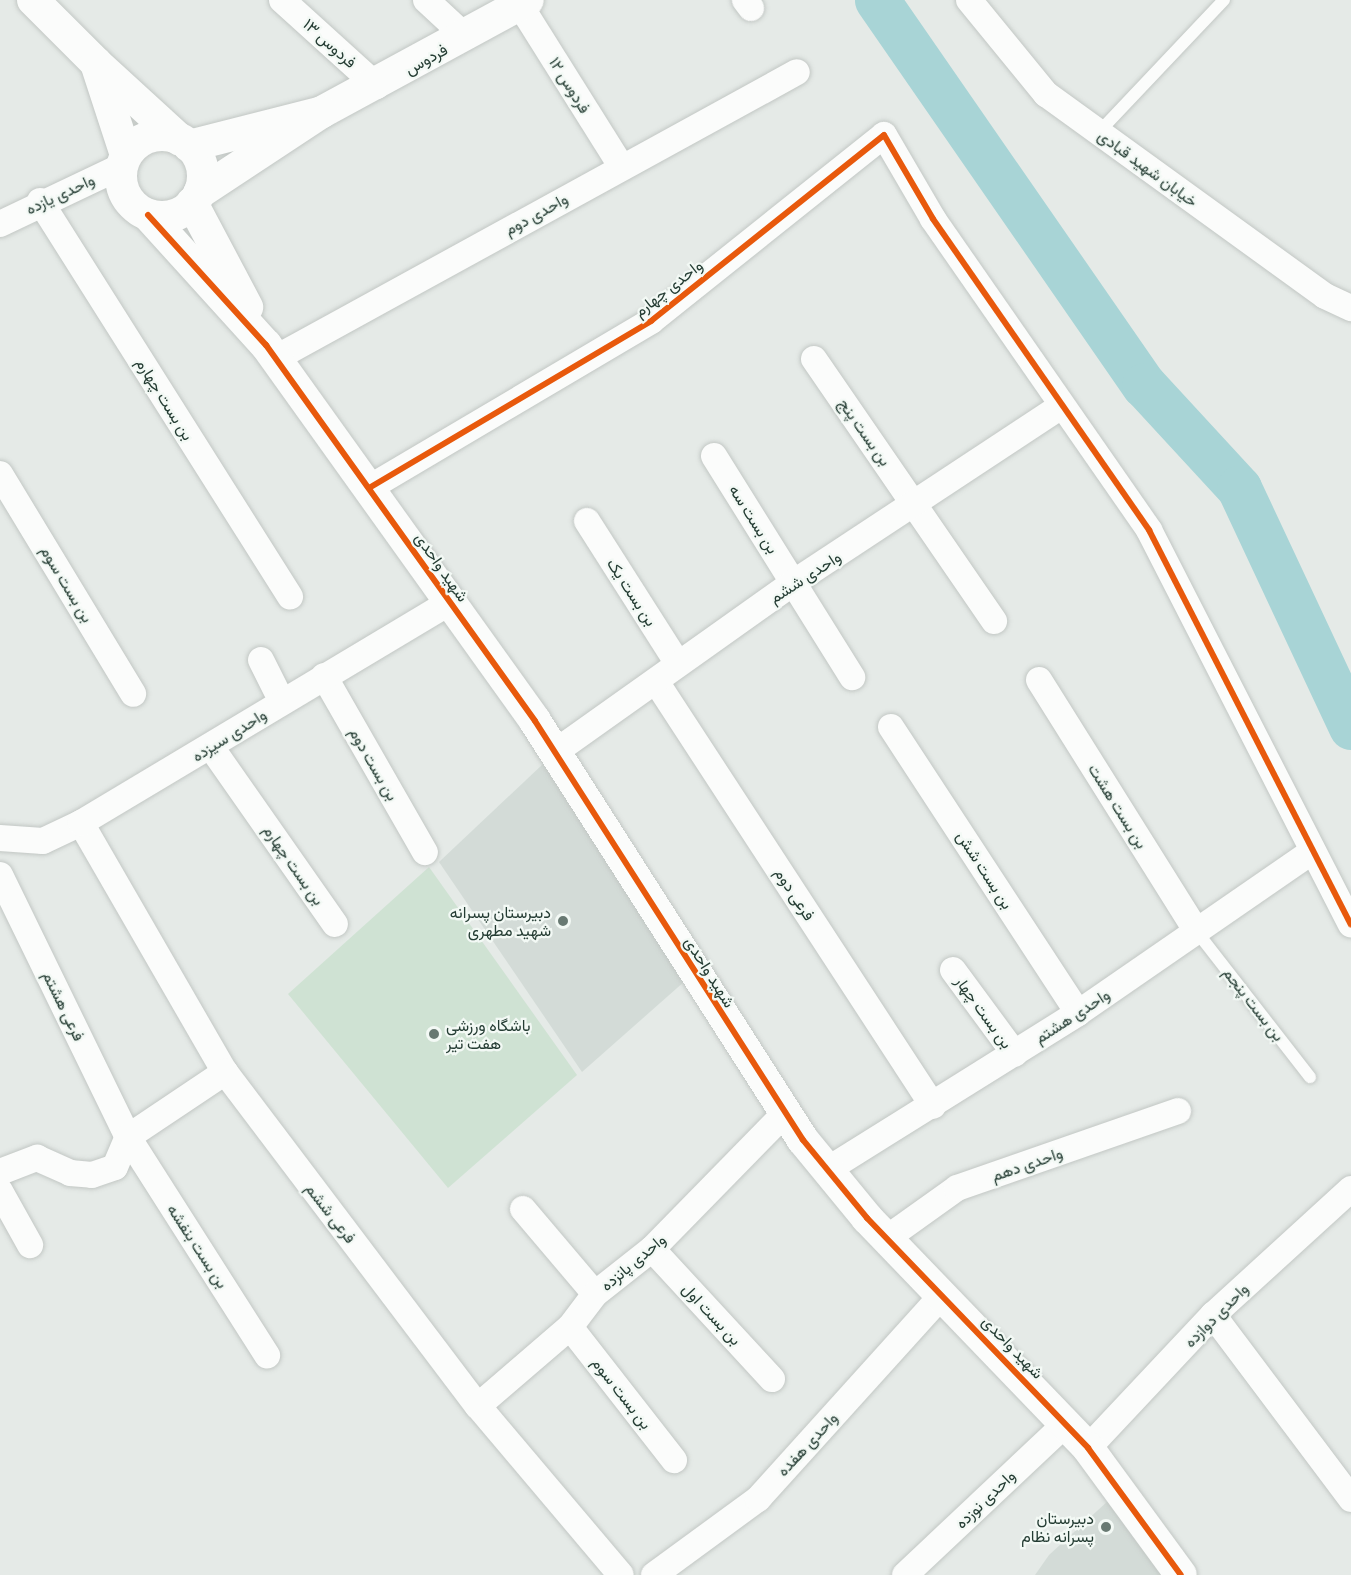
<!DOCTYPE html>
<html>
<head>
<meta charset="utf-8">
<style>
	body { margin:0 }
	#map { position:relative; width:1351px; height:1575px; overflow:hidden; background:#e5eae7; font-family:Ubuntu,Vazirmatn,sans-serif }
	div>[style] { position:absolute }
	.built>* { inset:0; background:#d3dbd7 }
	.green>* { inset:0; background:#cfe2d3 }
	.river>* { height:45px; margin:-22.5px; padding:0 22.5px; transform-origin:22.5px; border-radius:22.5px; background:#a8d4d6 }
	.roads { filter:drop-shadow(0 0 2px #c2c7c4) drop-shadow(0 0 2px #c2c7c4) }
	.service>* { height:12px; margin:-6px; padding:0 6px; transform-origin:6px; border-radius:6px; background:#fbfcfb }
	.minor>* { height:26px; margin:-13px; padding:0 13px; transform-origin:13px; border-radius:13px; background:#fbfcfb }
	.tertiary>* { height:32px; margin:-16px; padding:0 16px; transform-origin:16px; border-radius:16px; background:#fbfcfb }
	.tertiary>.ring { margin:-16px; padding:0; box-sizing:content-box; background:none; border:32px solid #fbfcfb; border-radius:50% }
	.cycleway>* { height:6px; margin:-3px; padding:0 3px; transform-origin:3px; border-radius:3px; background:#e8590c }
	.dots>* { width:16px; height:16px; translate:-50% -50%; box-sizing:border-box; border:3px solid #f3f9f5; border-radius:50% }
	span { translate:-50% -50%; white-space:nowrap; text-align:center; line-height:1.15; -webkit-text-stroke:4.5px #f3f9f5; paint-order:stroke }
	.street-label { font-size:16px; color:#243c33 }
	.poi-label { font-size:16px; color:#243c33 }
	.right { translate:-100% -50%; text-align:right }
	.left { translate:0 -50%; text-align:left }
</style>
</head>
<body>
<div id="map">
	<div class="built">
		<div style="clip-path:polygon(543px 764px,685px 981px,582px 1072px,439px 862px)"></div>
		<div style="clip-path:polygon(1109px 1500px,1172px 1575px,1035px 1575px,1049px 1555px)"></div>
	</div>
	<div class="green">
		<div style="clip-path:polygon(429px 867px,577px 1075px,448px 1188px,288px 994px)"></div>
	</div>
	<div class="river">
		<div style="left:877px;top:0;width:469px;rotate:55.3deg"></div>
		<div style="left:1144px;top:385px;width:140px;rotate:47.3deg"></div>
		<div style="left:1239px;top:488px;width:264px;rotate:64.9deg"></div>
	</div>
	<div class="roads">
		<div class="service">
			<div style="left:1099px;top:132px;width:182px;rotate:-46.6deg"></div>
			<div style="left:1197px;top:932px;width:184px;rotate:52.1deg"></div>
		</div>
		<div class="minor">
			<div style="left:282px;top:0;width:128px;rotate:42.2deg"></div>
			<div style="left:426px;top:0;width:54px;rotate:42.8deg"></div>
			<div style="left:745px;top:0;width:10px;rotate:53deg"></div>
			<div style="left:969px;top:0;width:122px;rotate:50.7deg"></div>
			<div style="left:1046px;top:94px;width:344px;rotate:35.9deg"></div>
			<div style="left:1325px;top:296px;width:29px;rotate:25deg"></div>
			<div style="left:520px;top:5px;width:190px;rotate:57.9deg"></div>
			<div style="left:40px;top:201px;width:468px;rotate:57.7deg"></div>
			<div style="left:0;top:224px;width:135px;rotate:-25.4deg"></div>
			<div style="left:276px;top:358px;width:594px;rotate:-28.76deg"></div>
			<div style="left:814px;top:359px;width:318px;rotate:55.5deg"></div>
			<div style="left:714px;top:456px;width:261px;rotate:58deg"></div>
			<div style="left:0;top:474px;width:257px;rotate:58.8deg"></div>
			<div style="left:369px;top:488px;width:328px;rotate:-30.6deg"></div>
			<div style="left:651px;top:321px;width:298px;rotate:-38.6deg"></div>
			<div style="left:884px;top:135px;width:97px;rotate:59.7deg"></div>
			<div style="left:933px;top:219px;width:379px;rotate:55.2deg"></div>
			<div style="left:1149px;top:530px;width:443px;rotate:62.9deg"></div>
			<div style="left:587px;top:521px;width:169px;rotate:57.5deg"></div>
			<div style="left:261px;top:660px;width:47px;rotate:63.4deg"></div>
			<div style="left:324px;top:676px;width:203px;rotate:60.2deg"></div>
			<div style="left:1039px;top:680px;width:297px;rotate:57.9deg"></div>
			<div style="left:657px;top:683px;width:505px;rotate:56.88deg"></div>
			<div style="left:891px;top:727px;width:342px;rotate:56.8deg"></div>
			<div style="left:211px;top:747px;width:216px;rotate:55deg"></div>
			<div style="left:555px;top:752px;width:292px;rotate:-35.4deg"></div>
			<div style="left:793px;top:583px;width:320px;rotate:-33.4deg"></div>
			<div style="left:81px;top:823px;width:288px;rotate:60deg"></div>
			<div style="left:225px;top:1072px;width:419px;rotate:52.9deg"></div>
			<div style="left:478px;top:1406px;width:221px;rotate:49.8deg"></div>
			<div style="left:0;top:838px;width:43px;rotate:4deg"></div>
			<div style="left:43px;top:841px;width:42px;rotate:-25.3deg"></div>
			<div style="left:81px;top:823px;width:430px;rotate:-30.9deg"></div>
			<div style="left:0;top:875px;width:292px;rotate:64deg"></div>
			<div style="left:128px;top:1137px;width:259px;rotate:57.5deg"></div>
			<div style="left:953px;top:970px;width:104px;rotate:53.6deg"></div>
			<div style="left:827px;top:1170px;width:296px;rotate:-32deg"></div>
			<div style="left:1078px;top:1013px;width:283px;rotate:-34.6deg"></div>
			<div style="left:0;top:1172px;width:40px;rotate:-21deg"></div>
			<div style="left:37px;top:1158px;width:36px;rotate:24deg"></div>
			<div style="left:70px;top:1173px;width:22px;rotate:5deg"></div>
			<div style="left:92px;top:1175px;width:24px;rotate:-19deg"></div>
			<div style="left:115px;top:1167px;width:33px;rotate:-67deg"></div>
			<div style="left:128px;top:1137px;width:117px;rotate:-33.8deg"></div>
			<div style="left:0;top:1191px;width:62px;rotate:60.9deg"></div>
			<div style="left:523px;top:1209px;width:111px;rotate:49.7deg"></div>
			<div style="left:887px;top:1238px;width:86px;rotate:-35.5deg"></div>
			<div style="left:957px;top:1188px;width:234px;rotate:-19.2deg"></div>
			<div style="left:652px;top:1249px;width:177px;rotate:47.3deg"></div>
			<div style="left:1213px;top:1315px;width:230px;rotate:53.1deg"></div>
			<div style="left:570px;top:1327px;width:169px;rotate:52deg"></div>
			<div style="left:478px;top:1406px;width:121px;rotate:-40.7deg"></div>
			<div style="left:570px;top:1327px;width:41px;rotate:-52.9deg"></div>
			<div style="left:595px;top:1294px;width:73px;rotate:-38.3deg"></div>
			<div style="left:652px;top:1249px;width:189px;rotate:-45.6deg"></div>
			<div style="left:1088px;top:1448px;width:183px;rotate:-46.8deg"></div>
			<div style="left:1213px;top:1315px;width:187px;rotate:-42.4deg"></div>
			<div style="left:654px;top:1575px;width:129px;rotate:-36.2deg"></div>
			<div style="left:758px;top:1499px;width:276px;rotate:-47.9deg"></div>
			<div style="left:905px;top:1575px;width:220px;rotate:-43.3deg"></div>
		</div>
		<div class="tertiary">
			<div style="left:33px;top:0;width:89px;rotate:45deg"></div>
			<div style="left:322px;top:112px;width:234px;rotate:-28.5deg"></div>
			<div class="ring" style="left:121px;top:135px;width:50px;height:50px"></div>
			<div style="left:189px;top:146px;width:137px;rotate:-14.3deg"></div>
			<div style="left:322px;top:112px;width:147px;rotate:146.6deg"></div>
			<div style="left:126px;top:155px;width:97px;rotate:-108.1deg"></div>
			<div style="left:96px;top:63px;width:113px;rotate:42.5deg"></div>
			<div style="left:192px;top:203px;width:118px;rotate:62.1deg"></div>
			<div style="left:148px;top:215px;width:176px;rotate:47.8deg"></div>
			<div style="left:266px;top:345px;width:462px;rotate:54.4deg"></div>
			<div style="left:535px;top:721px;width:497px;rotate:57.4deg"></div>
			<div style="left:803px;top:1140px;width:101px;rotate:50.6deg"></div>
			<div style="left:867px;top:1218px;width:319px;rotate:46.1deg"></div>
			<div style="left:1088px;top:1448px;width:157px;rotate:53.8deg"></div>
		</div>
	</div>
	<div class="cycleway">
		<div style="left:148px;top:215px;width:176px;rotate:47.8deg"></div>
		<div style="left:266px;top:345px;width:462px;rotate:54.4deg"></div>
		<div style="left:535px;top:721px;width:497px;rotate:57.4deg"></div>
		<div style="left:803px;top:1140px;width:101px;rotate:50.6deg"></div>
		<div style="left:867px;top:1218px;width:319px;rotate:46.1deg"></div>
		<div style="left:1088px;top:1448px;width:157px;rotate:53.8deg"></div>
		<div style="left:369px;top:488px;width:328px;rotate:-30.6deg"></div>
		<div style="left:651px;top:321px;width:298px;rotate:-38.6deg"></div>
		<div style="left:884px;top:135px;width:97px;rotate:59.7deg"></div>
		<div style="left:933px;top:219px;width:379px;rotate:55.2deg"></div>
		<div style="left:1149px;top:530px;width:443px;rotate:62.9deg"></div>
	</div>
	<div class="dots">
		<div style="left:563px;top:921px;background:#687972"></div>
		<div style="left:434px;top:1034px;background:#687972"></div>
		<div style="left:1106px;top:1527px;background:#687972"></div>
	</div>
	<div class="street-label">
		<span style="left:330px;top:43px;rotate:42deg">فردوس ۱۳</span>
		<span style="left:426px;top:59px;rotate:-29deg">فردوس</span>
		<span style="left:570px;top:85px;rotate:58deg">فردوس ۱۲</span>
		<span style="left:1148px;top:168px;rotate:36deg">خیابان شهید قبادی</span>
		<span style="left:60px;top:194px;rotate:-25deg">واحدی یازده</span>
		<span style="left:536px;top:214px;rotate:-29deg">واحدی دوم</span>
		<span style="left:668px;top:288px;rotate:-38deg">واحدی چهارم</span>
		<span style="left:165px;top:399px;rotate:58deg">بن بست چهارم</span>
		<span style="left:865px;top:432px;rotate:55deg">بن بست پنج</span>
		<span style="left:754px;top:519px;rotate:58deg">بن بست سه</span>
		<span style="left:442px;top:567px;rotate:55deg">شهید واحدی</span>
		<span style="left:805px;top:577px;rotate:-33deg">واحدی ششم</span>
		<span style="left:67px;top:584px;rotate:59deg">بن بست سوم</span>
		<span style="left:632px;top:592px;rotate:57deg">بن بست یک</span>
		<span style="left:229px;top:735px;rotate:-32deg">واحدی سیزده</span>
		<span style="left:374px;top:764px;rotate:60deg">بن بست دوم</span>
		<span style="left:1118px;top:806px;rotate:58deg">بن بست هشت</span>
		<span style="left:294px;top:865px;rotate:55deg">بن بست چهارم</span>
		<span style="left:985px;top:870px;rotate:57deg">بن بست شش</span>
		<span style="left:795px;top:894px;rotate:57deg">فرعی دوم</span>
		<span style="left:710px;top:972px;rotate:58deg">شهید واحدی</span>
		<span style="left:1254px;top:1004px;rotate:52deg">بن بست پنجم</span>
		<span style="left:64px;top:1006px;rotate:64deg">فرعی هشتم</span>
		<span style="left:984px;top:1012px;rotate:54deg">بن بست چهار</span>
		<span style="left:1072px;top:1016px;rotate:-33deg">واحدی هشتم</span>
		<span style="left:1027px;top:1164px;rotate:-19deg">واحدی دهم</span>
		<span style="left:331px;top:1213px;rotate:52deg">فرعی ششم</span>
		<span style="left:198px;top:1246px;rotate:57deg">بن بست بنفشه</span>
		<span style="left:633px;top:1262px;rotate:-40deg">واحدی پانزده</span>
		<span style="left:712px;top:1314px;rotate:47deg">بن بست اول</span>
		<span style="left:1216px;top:1315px;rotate:-45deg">واحدی دوازده</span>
		<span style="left:1013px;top:1347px;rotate:46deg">شهید واحدی</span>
		<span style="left:622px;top:1393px;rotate:52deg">بن بست سوم</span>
		<span style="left:807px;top:1444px;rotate:-47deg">واحدی هفده</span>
		<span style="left:985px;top:1499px;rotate:-44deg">واحدی نوزده</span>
	</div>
	<div class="poi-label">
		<span class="right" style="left:551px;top:921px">دبیرستان پسرانه<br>شهید مطهری</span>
		<span class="left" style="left:446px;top:1034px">باشگاه ورزشی<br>هفت تیر</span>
		<span class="right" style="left:1094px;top:1527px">دبیرستان<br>پسرانه نظام</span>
	</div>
</div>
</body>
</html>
